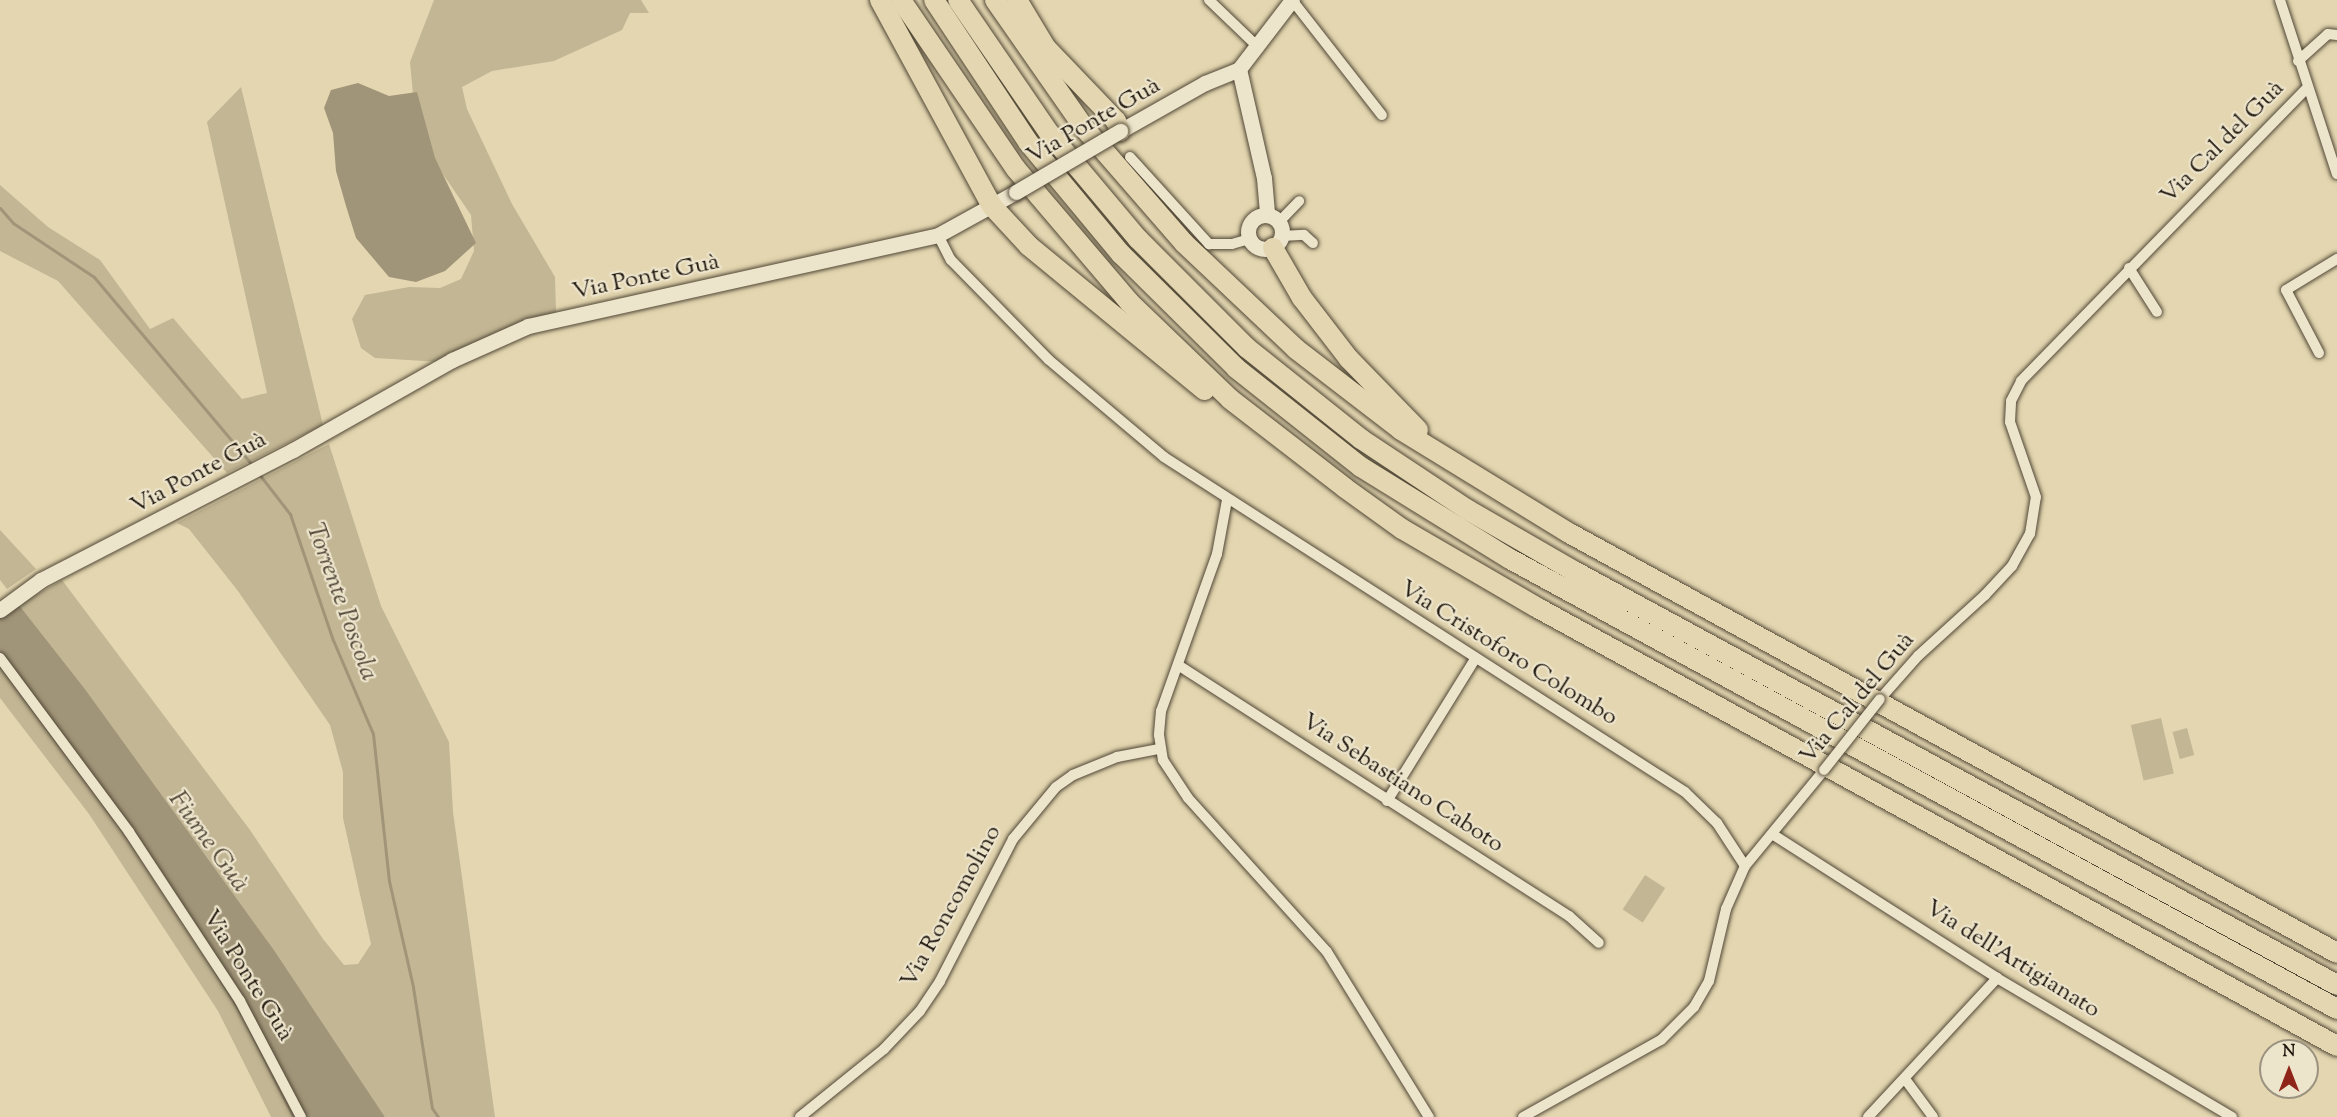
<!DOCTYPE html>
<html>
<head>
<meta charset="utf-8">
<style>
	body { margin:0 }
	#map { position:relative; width:2337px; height:1117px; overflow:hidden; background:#e3d6b0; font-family:"Sorts Mill Goudy",serif }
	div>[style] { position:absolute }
	.green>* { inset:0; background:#c2b694; transform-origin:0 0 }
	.water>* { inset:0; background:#a19579 }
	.stream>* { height:3px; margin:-1.5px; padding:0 1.5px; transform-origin:1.5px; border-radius:1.5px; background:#a19579 }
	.roads { filter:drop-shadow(0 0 2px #514736) drop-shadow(0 0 2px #514736) }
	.street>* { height:10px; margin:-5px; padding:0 5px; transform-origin:5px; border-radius:5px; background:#ede4cc }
	.secondary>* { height:15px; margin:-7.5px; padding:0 7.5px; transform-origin:7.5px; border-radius:7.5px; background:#ede4cc }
	.secondary>.ring { margin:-7.5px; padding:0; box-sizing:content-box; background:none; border:15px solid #ede4cc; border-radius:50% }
	.highway>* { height:20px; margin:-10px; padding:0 10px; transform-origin:10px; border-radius:10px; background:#e3d6b0 }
	.bridges { filter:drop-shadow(0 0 2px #514736) drop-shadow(0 0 2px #514736) }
	.street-bridge>* { height:10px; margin:-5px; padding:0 5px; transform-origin:5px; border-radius:5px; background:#ede4cc }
	.secondary-bridge>* { height:15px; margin:-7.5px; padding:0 7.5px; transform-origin:7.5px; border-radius:7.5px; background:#ede4cc }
	span { translate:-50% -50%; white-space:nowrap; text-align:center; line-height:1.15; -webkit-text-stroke:4.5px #ede4cc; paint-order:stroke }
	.street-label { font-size:24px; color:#20170e }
	.water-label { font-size:26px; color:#544939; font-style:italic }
	.north { position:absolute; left:2259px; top:1039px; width:60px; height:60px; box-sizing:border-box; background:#ede4cc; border:2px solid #9b9280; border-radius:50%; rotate:0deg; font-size:16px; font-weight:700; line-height:24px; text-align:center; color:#20170e }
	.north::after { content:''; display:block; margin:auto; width:21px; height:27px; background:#8f2418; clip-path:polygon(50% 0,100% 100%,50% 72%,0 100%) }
</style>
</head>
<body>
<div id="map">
	<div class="green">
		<div style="clip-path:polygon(434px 0,641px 0,649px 13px,630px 13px,622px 30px,554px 61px,492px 71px,462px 87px,467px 109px,512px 204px,555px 277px,556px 312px,441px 362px,375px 358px,361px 348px,352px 319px,365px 295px,409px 287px,440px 288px,461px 279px,474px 251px,471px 215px,427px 151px,414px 105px,410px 62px)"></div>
		<div style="clip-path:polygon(241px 87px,323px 425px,227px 473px,58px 281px,0 251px,0 185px,48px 227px,100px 260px,150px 329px,173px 318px,242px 399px,267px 393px,207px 122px)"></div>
		<div style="clip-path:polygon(329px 444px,381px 606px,449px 742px,453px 812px,495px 1117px,385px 1117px,274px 950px,85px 689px,19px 605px,62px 580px,250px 830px,323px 939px,344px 965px,358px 964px,371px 944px,343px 818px,343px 772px,330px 725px,238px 591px,189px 529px,177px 523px)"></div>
		<div style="clip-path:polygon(0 530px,36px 569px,7px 589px,0 580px)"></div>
		<div style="clip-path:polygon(0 668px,121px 831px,190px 933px,242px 1018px,292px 1117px,271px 1117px,218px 1011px,89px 814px,0 698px)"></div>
		<div style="left:2161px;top:718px;width:57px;height:31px;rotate:77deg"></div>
		<div style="left:2187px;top:728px;width:28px;height:15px;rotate:75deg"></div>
		<div style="left:1645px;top:875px;width:24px;height:41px;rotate:33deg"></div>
	</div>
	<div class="water">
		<div style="clip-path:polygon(358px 83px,389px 96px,417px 92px,435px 158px,476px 243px,445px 271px,416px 282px,389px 277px,356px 238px,346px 206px,336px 171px,333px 133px,324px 108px,331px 90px)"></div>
		<div style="clip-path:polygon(19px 605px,85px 689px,274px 950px,385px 1117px,292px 1117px,242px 1018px,190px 933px,121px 831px,0 668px,0 618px)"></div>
	</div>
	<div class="stream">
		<div style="left:0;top:208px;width:20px;rotate:49deg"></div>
		<div style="left:13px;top:223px;width:97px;rotate:33.7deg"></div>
		<div style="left:94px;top:277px;width:247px;rotate:49.9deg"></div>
		<div style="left:259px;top:474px;width:51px;rotate:52.2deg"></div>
		<div style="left:290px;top:514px;width:133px;rotate:71.2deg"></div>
		<div style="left:333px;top:640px;width:102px;rotate:66.9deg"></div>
		<div style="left:373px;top:734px;width:148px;rotate:83.8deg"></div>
		<div style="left:389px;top:881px;width:109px;rotate:77.2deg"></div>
		<div style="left:413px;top:987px;width:122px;rotate:81.1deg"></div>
		<div style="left:432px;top:1108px;width:11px;rotate:56deg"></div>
	</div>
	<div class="roads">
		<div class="street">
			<div style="left:1209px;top:0;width:69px;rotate:43.8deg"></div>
			<div style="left:1292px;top:0;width:146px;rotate:52deg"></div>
			<div style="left:2280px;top:0;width:183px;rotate:71.9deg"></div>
			<div style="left:2298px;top:61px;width:40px;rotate:-42deg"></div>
			<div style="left:2328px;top:34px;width:9px;rotate:6deg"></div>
			<div style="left:1130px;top:157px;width:118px;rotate:47.8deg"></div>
			<div style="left:1209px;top:244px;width:23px"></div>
			<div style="left:1232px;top:244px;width:18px;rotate:-16deg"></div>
			<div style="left:1279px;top:222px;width:29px;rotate:-46deg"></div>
			<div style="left:938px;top:235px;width:28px;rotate:63deg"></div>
			<div style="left:951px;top:260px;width:140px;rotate:45.6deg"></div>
			<div style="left:1049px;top:360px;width:150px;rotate:40.1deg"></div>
			<div style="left:1164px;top:457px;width:619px;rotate:32.74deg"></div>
			<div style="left:1685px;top:792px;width:45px;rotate:44.1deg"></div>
			<div style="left:1717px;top:823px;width:51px;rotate:56.9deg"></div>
			<div style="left:1282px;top:236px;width:22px;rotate:-3deg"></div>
			<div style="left:1304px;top:235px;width:12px;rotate:42deg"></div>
			<div style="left:2129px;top:268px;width:52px;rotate:57.5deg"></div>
			<div style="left:2319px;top:353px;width:71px;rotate:-117.6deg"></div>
			<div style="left:2286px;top:290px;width:60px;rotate:-31.3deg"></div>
			<div style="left:1227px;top:500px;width:55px;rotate:100.5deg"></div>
			<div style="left:1217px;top:554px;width:167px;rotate:109.6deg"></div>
			<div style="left:1161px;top:711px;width:24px;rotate:95deg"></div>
			<div style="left:1159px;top:735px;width:25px;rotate:81deg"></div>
			<div style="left:1163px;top:760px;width:45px;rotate:56.7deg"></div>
			<div style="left:1188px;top:798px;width:207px;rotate:47.9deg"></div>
			<div style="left:1327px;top:952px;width:194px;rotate:58.3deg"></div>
			<div style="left:0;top:658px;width:217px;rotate:53.4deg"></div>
			<div style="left:129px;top:832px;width:202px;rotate:56.7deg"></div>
			<div style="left:240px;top:1001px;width:131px;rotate:62.3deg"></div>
			<div style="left:1178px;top:665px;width:465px;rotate:32.7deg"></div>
			<div style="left:1569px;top:916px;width:40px;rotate:42deg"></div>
			<div style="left:1880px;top:699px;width:57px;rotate:-48.5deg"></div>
			<div style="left:1918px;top:656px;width:91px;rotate:-42.3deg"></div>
			<div style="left:1985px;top:595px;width:40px;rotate:-47deg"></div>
			<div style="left:2012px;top:566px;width:37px;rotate:-61deg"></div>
			<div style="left:2030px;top:534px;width:37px;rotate:-81deg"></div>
			<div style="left:2036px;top:497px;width:79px;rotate:-109.1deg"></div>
			<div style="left:2010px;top:422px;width:21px;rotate:-87deg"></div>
			<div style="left:2011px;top:401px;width:22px;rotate:-63deg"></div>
			<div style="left:2021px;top:381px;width:408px;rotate:-45.7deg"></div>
			<div style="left:1387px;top:801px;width:167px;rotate:-58.2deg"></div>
			<div style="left:1772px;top:834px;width:267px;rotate:32.6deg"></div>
			<div style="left:1997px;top:978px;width:273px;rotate:30.6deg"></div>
			<div style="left:1905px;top:1079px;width:47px;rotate:53.6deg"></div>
			<div style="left:800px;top:1117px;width:108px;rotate:-39deg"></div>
			<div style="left:884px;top:1049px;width:52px;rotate:-46.5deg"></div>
			<div style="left:920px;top:1011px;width:36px;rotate:-56deg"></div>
			<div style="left:940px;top:981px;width:160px;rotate:-62.8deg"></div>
			<div style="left:1013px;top:839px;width:67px;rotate:-50.4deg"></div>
			<div style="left:1056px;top:787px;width:21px;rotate:-35deg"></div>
			<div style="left:1073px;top:775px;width:48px;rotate:-22.2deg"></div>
			<div style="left:1117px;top:757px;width:43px;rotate:-10.8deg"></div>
			<div style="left:1523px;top:1117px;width:158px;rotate:-29.2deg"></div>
			<div style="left:1661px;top:1040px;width:47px;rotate:-45deg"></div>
			<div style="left:1694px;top:1007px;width:30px;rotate:-60deg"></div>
			<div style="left:1709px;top:981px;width:74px;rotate:-76.7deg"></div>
			<div style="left:1726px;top:909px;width:47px;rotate:-66.2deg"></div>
			<div style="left:1745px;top:866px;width:124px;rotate:-50.5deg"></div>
			<div style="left:1868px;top:1117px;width:190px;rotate:-47.1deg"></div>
		</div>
		<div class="secondary">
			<div style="left:1239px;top:69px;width:112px;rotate:77.1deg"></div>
			<div style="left:1264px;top:178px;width:37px;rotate:85deg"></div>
			<div style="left:1120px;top:131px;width:98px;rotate:-29.5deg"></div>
			<div style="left:1205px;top:83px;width:37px;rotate:-22deg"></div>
			<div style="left:1239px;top:69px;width:87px;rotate:-52.5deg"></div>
			<div class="ring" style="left:1248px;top:215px;width:19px;height:19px"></div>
			<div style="left:0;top:610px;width:51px;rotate:-36.2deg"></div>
			<div style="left:41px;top:580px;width:284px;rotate:-27.3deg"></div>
			<div style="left:293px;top:450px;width:183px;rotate:-29.5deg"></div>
			<div style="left:452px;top:360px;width:83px;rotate:-24.1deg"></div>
			<div style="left:528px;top:326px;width:420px;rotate:-12.5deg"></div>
			<div style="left:938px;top:235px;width:89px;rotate:-28.9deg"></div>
		</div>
		<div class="highway">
			<div style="left:880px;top:0;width:234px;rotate:61.5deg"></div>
			<div style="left:992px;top:206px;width:54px;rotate:47.2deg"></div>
			<div style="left:1029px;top:246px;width:227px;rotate:39.4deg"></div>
			<div style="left:901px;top:0;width:204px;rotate:55.8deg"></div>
			<div style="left:1016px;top:169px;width:175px;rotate:49.6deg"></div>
			<div style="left:1129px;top:302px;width:140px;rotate:43.8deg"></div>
			<div style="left:1230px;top:399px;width:145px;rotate:37.7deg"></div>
			<div style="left:1345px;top:488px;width:70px;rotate:35.7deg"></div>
			<div style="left:1402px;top:529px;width:155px;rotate:30.2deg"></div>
			<div style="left:1536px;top:607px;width:913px;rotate:28.73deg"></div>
			<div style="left:934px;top:0;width:170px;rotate:56.5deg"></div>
			<div style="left:1028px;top:142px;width:146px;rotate:50.3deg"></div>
			<div style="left:1121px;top:254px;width:162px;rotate:44.7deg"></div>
			<div style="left:1236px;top:368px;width:159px;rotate:38.4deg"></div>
			<div style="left:1361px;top:467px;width:175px;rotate:31.7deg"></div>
			<div style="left:1510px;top:559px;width:942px;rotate:28.55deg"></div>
			<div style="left:958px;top:0;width:161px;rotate:55.6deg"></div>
			<div style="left:1049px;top:133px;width:138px;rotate:50deg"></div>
			<div style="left:1138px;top:239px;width:154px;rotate:45deg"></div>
			<div style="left:1247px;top:348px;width:146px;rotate:38.6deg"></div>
			<div style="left:1361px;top:439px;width:128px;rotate:33.6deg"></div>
			<div style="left:1468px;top:510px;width:120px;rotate:30deg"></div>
			<div style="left:1572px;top:570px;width:870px;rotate:28.48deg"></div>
			<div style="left:995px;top:0;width:157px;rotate:55.1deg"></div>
			<div style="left:1085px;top:129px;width:151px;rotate:49deg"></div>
			<div style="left:1184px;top:243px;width:154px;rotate:43.4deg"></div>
			<div style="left:1296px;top:349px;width:133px;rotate:37.6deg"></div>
			<div style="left:1401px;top:430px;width:197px;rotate:31.5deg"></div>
			<div style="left:1569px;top:533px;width:875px;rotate:28.67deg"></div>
			<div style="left:1017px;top:0;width:56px;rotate:58.9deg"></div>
			<div style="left:1046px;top:48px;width:101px;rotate:46.2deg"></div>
			<div style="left:1116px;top:121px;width:11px;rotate:68deg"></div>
			<div style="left:1273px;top:248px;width:58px;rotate:59.9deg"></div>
			<div style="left:1302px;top:298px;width:77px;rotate:52.4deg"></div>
			<div style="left:1349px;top:359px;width:99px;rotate:45.8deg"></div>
		</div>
	</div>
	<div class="bridges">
		<div class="street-bridge">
			<div style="left:1824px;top:770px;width:90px;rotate:-51.7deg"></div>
		</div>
		<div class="secondary-bridge">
			<div style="left:1016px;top:192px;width:121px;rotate:-30.4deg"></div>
		</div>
	</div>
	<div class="street-label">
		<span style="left:1094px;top:122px;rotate:-30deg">Via Ponte Guà</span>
		<span style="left:2223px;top:143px;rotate:-45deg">Via Cal del Guà</span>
		<span style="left:646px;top:278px;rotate:-12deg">Via Ponte Guà</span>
		<span style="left:199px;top:474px;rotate:-28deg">Via Ponte Guà</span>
		<span style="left:1508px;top:654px;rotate:32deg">Via Cristoforo Colombo</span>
		<span style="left:1858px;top:699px;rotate:-50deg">Via Cal del Guà</span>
		<span style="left:1402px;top:784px;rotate:33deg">Via Sebastiano Caboto</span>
		<span style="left:952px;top:907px;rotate:-61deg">Via Roncomolino</span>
		<span style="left:2012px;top:960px;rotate:32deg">Via dell'Artigianato</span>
		<span style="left:247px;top:976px;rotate:58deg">Via Ponte Guà</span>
	</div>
	<div class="water-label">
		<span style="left:341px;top:602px;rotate:70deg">Torrente Poscola</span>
		<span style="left:208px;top:842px;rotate:54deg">Fiume Guà</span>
	</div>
	<div class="north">N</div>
</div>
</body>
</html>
